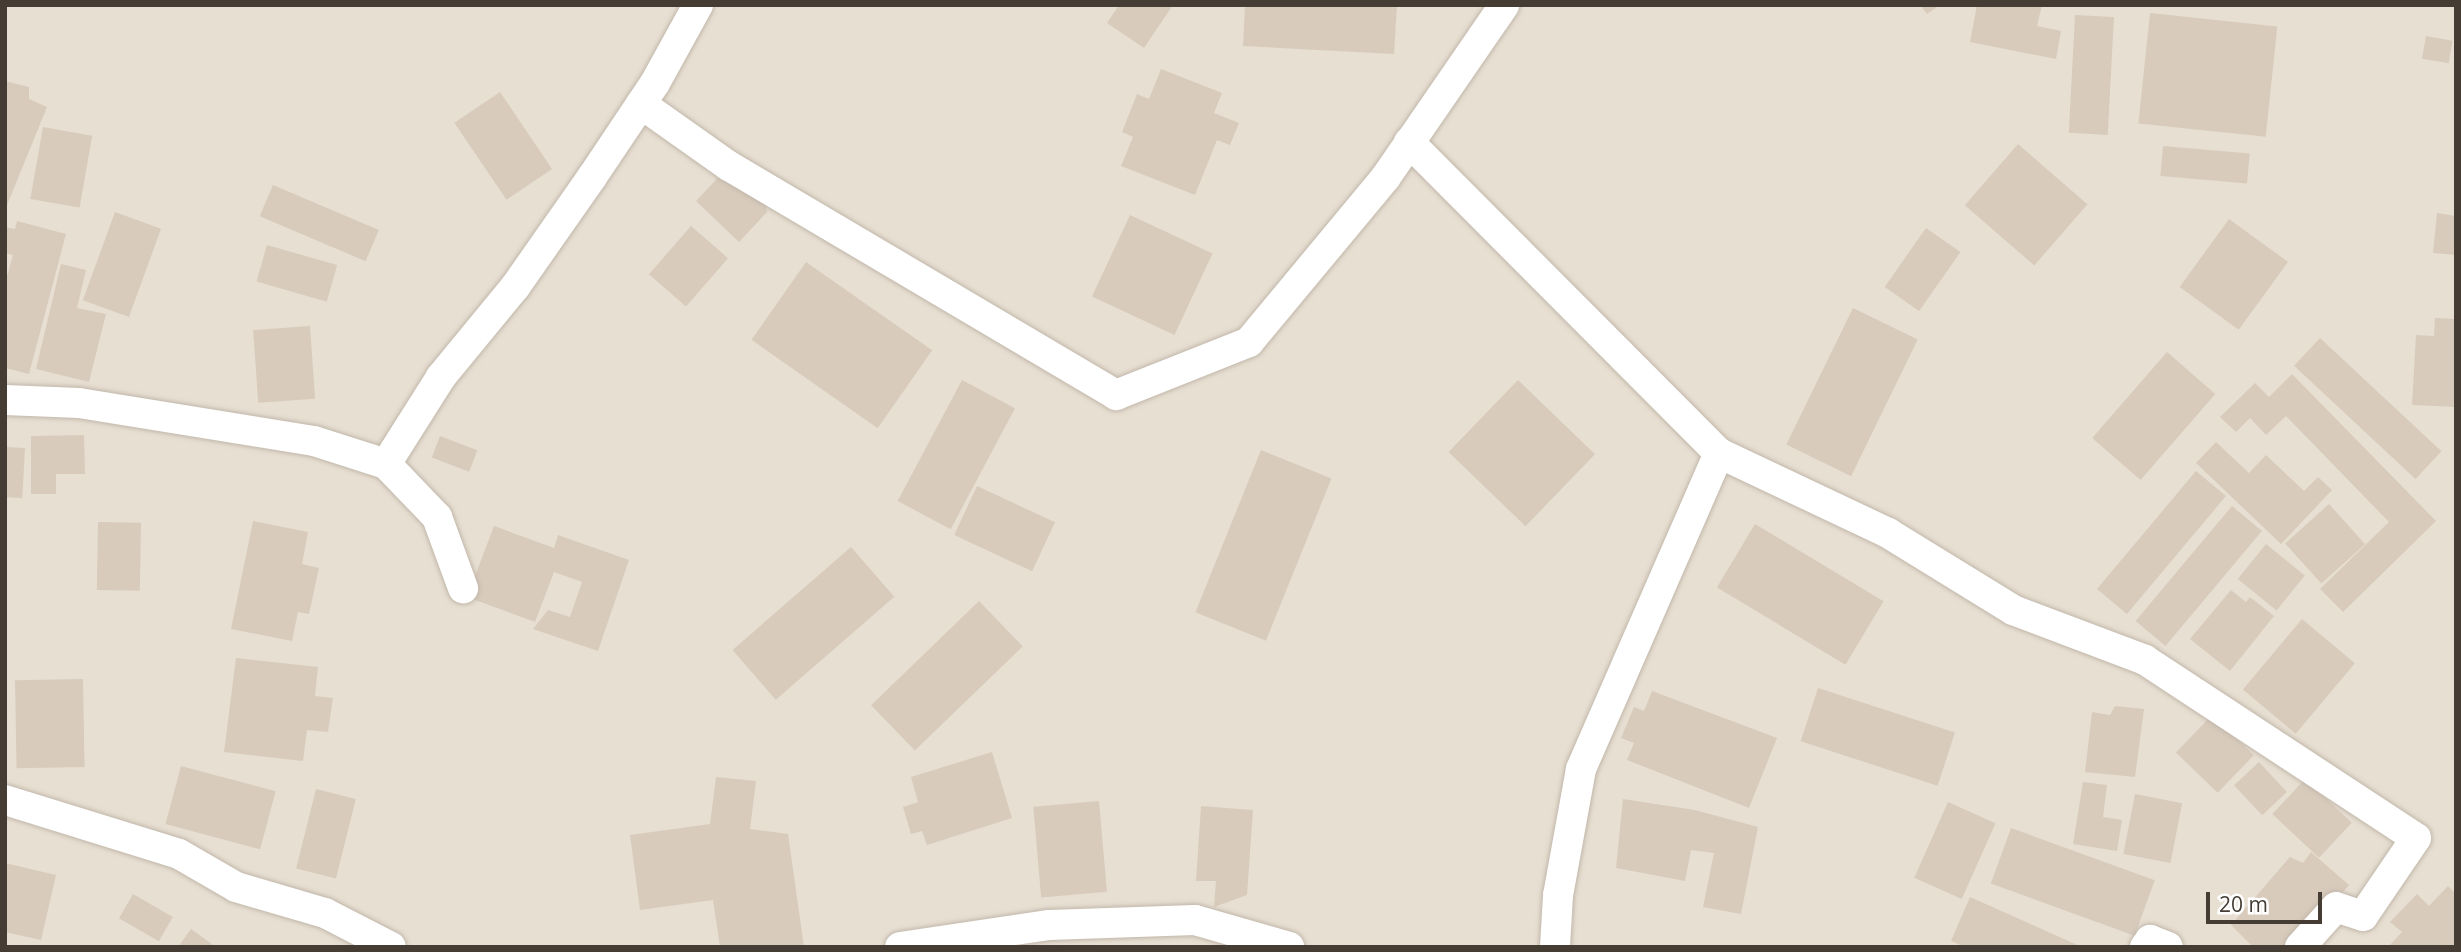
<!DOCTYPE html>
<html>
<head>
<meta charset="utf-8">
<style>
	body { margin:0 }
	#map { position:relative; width:2461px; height:952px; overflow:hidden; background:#f3ede4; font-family:"Open Sans",sans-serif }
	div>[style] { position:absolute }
	.residential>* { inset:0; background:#e7dfd2; transform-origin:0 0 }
	.building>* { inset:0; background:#d8cbbc; transform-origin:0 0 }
	.roads { filter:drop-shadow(0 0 2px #c1b7aa) drop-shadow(0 0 2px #c1b7aa) }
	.street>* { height:30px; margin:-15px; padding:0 15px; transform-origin:15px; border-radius:15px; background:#fff }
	span { translate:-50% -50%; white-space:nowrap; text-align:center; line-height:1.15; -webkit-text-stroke:5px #fff; paint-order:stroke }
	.frame { position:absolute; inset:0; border:7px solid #453d34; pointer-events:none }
	.scale { position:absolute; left:2206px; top:892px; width:116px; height:32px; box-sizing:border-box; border:4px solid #453d34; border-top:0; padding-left:9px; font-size:21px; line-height:24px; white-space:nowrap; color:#453d34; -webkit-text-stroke:5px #fff; paint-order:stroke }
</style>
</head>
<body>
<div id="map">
	<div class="residential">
		<div style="left:5px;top:5px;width:2451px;height:942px"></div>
	</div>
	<div class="building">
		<div style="clip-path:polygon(1119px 5px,1173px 5px,1144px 48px,1107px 23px)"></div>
		<div style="clip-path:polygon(1245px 5px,1397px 5px,1394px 54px,1243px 46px)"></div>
		<div style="clip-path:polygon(1920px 5px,1940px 5px,1927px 14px)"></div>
		<div style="clip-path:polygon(1977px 5px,2042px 5px,2037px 26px,2061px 31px,2056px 59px,1970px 42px)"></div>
		<div style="left:2150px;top:13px;width:128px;height:111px;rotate:6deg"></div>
		<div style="left:2075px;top:15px;width:39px;height:118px;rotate:3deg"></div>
		<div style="left:2426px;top:36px;width:27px;height:23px;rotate:10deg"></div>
		<div style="clip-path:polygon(1161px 69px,1222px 93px,1214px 113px,1239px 123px,1230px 145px,1217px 140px,1195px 195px,1121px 166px,1133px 137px,1122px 132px,1137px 94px,1149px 99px)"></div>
		<div style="clip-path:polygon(5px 81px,29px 87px,29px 99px,47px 107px,5px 210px)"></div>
		<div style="left:500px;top:92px;width:93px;height:55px;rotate:56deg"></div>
		<div style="left:43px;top:127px;width:50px;height:73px;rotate:10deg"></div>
		<div style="left:2018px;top:144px;width:92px;height:81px;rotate:41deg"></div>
		<div style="left:2163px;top:146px;width:87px;height:30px;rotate:5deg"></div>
		<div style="clip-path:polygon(729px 166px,765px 200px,767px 212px,739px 242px,696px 201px)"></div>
		<div style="left:273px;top:185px;width:115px;height:34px;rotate:23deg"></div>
		<div style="left:115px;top:212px;width:49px;height:94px;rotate:20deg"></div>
		<div style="clip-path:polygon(2437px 213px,2456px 216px,2456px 255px,2433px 253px)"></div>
		<div style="left:1130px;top:215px;width:91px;height:90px;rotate:25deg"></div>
		<div style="left:2229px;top:219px;width:73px;height:84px;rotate:36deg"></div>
		<div style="clip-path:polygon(17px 221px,66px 234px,29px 374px,5px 368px,5px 283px,13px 255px,5px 253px,5px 227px,15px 229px)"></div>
		<div style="left:691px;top:226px;width:49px;height:64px;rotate:41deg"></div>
		<div style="left:1926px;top:228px;width:42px;height:72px;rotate:35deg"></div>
		<div style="left:267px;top:245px;width:73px;height:38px;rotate:16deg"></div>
		<div style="left:806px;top:262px;width:154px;height:95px;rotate:35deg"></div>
		<div style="clip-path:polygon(61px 264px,86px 270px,77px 308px,106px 314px,89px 382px,36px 369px)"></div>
		<div style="left:1853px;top:308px;width:72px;height:152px;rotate:26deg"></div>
		<div style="clip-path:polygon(2435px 318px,2456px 319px,2456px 407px,2412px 405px,2416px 335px,2434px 336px)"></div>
		<div style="left:310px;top:326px;width:73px;height:57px;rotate:86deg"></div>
		<div style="left:2320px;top:338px;width:166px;height:38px;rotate:43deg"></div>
		<div style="left:2167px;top:352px;width:64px;height:114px;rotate:41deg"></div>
		<div style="clip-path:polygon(2292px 374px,2436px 521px,2343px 612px,2320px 589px,2389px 522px,2286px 416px,2266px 435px,2250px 418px,2236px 432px,2220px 417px,2255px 383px,2269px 397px)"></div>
		<div style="left:962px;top:380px;width:60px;height:137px;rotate:28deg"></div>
		<div style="left:1518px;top:380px;width:107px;height:100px;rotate:44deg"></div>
		<div style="clip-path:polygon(84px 435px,85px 474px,56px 474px,56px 494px,31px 494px,31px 436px)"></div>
		<div style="left:440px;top:436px;width:40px;height:23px;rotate:21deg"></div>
		<div style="clip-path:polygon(2216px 442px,2249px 473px,2266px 455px,2304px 491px,2318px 477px,2332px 490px,2281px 544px,2196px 463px)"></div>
		<div style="left:5px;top:447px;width:20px;height:50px;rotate:3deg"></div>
		<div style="left:1261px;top:450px;width:76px;height:175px;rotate:22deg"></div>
		<div style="left:2196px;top:471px;width:39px;height:154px;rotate:40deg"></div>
		<div style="left:977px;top:486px;width:86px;height:54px;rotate:25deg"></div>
		<div style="left:2329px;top:504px;width:54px;height:59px;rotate:48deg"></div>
		<div style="left:2232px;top:506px;width:39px;height:150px;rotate:40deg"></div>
		<div style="clip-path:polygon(253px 521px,308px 532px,302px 564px,319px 568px,309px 614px,298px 612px,292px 641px,231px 629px)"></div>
		<div style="left:98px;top:522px;width:43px;height:68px;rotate:1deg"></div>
		<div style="left:1755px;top:524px;width:150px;height:74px;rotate:31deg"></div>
		<div style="clip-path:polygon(494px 526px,554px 548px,558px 535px,629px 560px,598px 651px,533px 629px,548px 610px,570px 617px,582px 582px,554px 572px,535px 622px,467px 597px)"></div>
		<div style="left:2266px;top:544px;width:50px;height:45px;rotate:39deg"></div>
		<div style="left:851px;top:547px;width:66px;height:157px;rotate:49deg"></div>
		<div style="clip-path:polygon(2231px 590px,2246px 602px,2250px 597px,2274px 616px,2230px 671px,2190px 639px)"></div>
		<div style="left:979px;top:601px;width:63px;height:150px;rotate:46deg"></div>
		<div style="left:2302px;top:619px;width:69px;height:92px;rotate:40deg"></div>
		<div style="clip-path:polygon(236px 658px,318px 667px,315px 696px,333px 698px,328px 732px,307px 730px,303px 761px,224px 752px)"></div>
		<div style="left:83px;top:679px;width:88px;height:68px;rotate:89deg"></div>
		<div style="left:1818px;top:688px;width:144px;height:56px;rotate:18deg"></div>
		<div style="clip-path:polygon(1652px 691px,1777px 738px,1749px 808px,1627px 760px,1634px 743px,1621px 738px,1634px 707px,1644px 711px)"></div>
		<div style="clip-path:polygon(2115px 706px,2144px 709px,2135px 777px,2085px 772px,2092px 712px,2110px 715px)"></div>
		<div style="left:2212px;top:715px;width:58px;height:52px;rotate:44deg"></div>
		<div style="clip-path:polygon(992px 752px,1012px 818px,927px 845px,922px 831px,911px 834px,903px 807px,918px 802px,911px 777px)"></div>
		<div style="left:2259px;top:762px;width:41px;height:34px;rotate:47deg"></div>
		<div style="left:181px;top:766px;width:98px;height:60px;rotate:15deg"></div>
		<div style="clip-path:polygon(716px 777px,756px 781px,750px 829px,788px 834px,804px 947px,720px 947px,713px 900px,640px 910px,630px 835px,710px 824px)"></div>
		<div style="left:2305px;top:779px;width:64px;height:48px;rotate:43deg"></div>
		<div style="clip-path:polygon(2083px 782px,2107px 785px,2103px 817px,2122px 820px,2117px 851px,2073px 844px)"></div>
		<div style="left:316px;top:789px;width:41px;height:82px;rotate:14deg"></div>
		<div style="left:2135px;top:794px;width:48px;height:61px;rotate:11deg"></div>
		<div style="clip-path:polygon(1623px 799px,1695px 810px,1758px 827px,1741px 914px,1703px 907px,1714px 853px,1691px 850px,1685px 881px,1616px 868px)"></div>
		<div style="left:1099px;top:801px;width:91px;height:66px;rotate:85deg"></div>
		<div style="left:1948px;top:802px;width:52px;height:83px;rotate:24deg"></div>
		<div style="clip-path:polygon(1201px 806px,1253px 810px,1247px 895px,1214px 907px,1216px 881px,1196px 881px)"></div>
		<div style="left:2011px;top:828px;width:153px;height:59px;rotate:20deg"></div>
		<div style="clip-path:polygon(2311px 852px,2349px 885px,2296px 947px,2253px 947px,2231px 925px,2290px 857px,2303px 863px)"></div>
		<div style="clip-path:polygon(5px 863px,56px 875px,41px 940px,5px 932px)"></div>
		<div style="clip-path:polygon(2448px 886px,2456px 894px,2456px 947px,2388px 947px,2402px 932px,2390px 922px,2417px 894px,2429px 906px)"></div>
		<div style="left:133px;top:894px;width:46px;height:28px;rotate:30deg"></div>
		<div style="clip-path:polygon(1970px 897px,2082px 947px,1965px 947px,1951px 941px)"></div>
		<div style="clip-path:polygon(191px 929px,216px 947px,178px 947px)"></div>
	</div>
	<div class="roads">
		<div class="street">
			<div style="left:641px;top:104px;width:108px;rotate:35.2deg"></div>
			<div style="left:729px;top:166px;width:450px;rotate:30.6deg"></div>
			<div style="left:1116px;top:395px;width:143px;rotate:-21.7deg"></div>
			<div style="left:1249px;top:342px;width:214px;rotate:-50.3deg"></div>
			<div style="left:1386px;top:177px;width:209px;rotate:-55.5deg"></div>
			<div style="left:1409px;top:142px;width:439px;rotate:45.1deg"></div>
			<div style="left:1719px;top:453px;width:345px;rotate:113.6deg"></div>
			<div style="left:1581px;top:769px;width:128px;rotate:100.3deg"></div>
			<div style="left:1558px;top:895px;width:52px;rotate:93.3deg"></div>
			<div style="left:5px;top:400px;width:74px;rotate:2.3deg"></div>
			<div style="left:79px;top:403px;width:238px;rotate:9.2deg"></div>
			<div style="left:314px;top:441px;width:76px;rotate:17.7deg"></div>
			<div style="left:386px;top:464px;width:74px;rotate:46.1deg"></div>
			<div style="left:437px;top:517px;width:76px;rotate:69.9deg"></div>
			<div style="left:1719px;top:453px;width:187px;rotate:25.3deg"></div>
			<div style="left:1888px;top:533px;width:147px;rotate:31.6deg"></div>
			<div style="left:2013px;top:610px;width:141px;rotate:20.7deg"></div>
			<div style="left:2145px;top:660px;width:324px;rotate:33.3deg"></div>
			<div style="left:2416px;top:838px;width:94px;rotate:124.2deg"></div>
			<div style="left:2363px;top:916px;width:28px;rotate:-162deg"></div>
			<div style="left:2336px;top:907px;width:54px;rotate:132deg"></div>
			<div style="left:386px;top:464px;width:103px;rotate:-57.7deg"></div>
			<div style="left:441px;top:377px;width:117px;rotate:-50.6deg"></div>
			<div style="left:515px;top:287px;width:134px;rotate:-55deg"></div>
			<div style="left:592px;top:177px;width:113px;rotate:-56.2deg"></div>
			<div style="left:655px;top:83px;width:89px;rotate:-61.1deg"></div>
			<div style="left:5px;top:800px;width:182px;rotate:17.2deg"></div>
			<div style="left:179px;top:854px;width:66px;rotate:30.1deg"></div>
			<div style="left:236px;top:887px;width:93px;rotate:16.3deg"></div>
			<div style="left:325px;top:913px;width:74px;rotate:27.3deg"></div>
			<div style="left:900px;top:947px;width:151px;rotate:-8.4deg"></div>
			<div style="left:1049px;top:925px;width:146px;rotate:-2deg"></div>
			<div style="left:1195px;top:920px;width:98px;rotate:16deg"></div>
			<div style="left:2145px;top:947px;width:9px;rotate:-54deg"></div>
			<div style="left:2150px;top:940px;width:19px;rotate:21deg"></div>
		</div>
	</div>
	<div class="frame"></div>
	<div class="scale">20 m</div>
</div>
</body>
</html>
